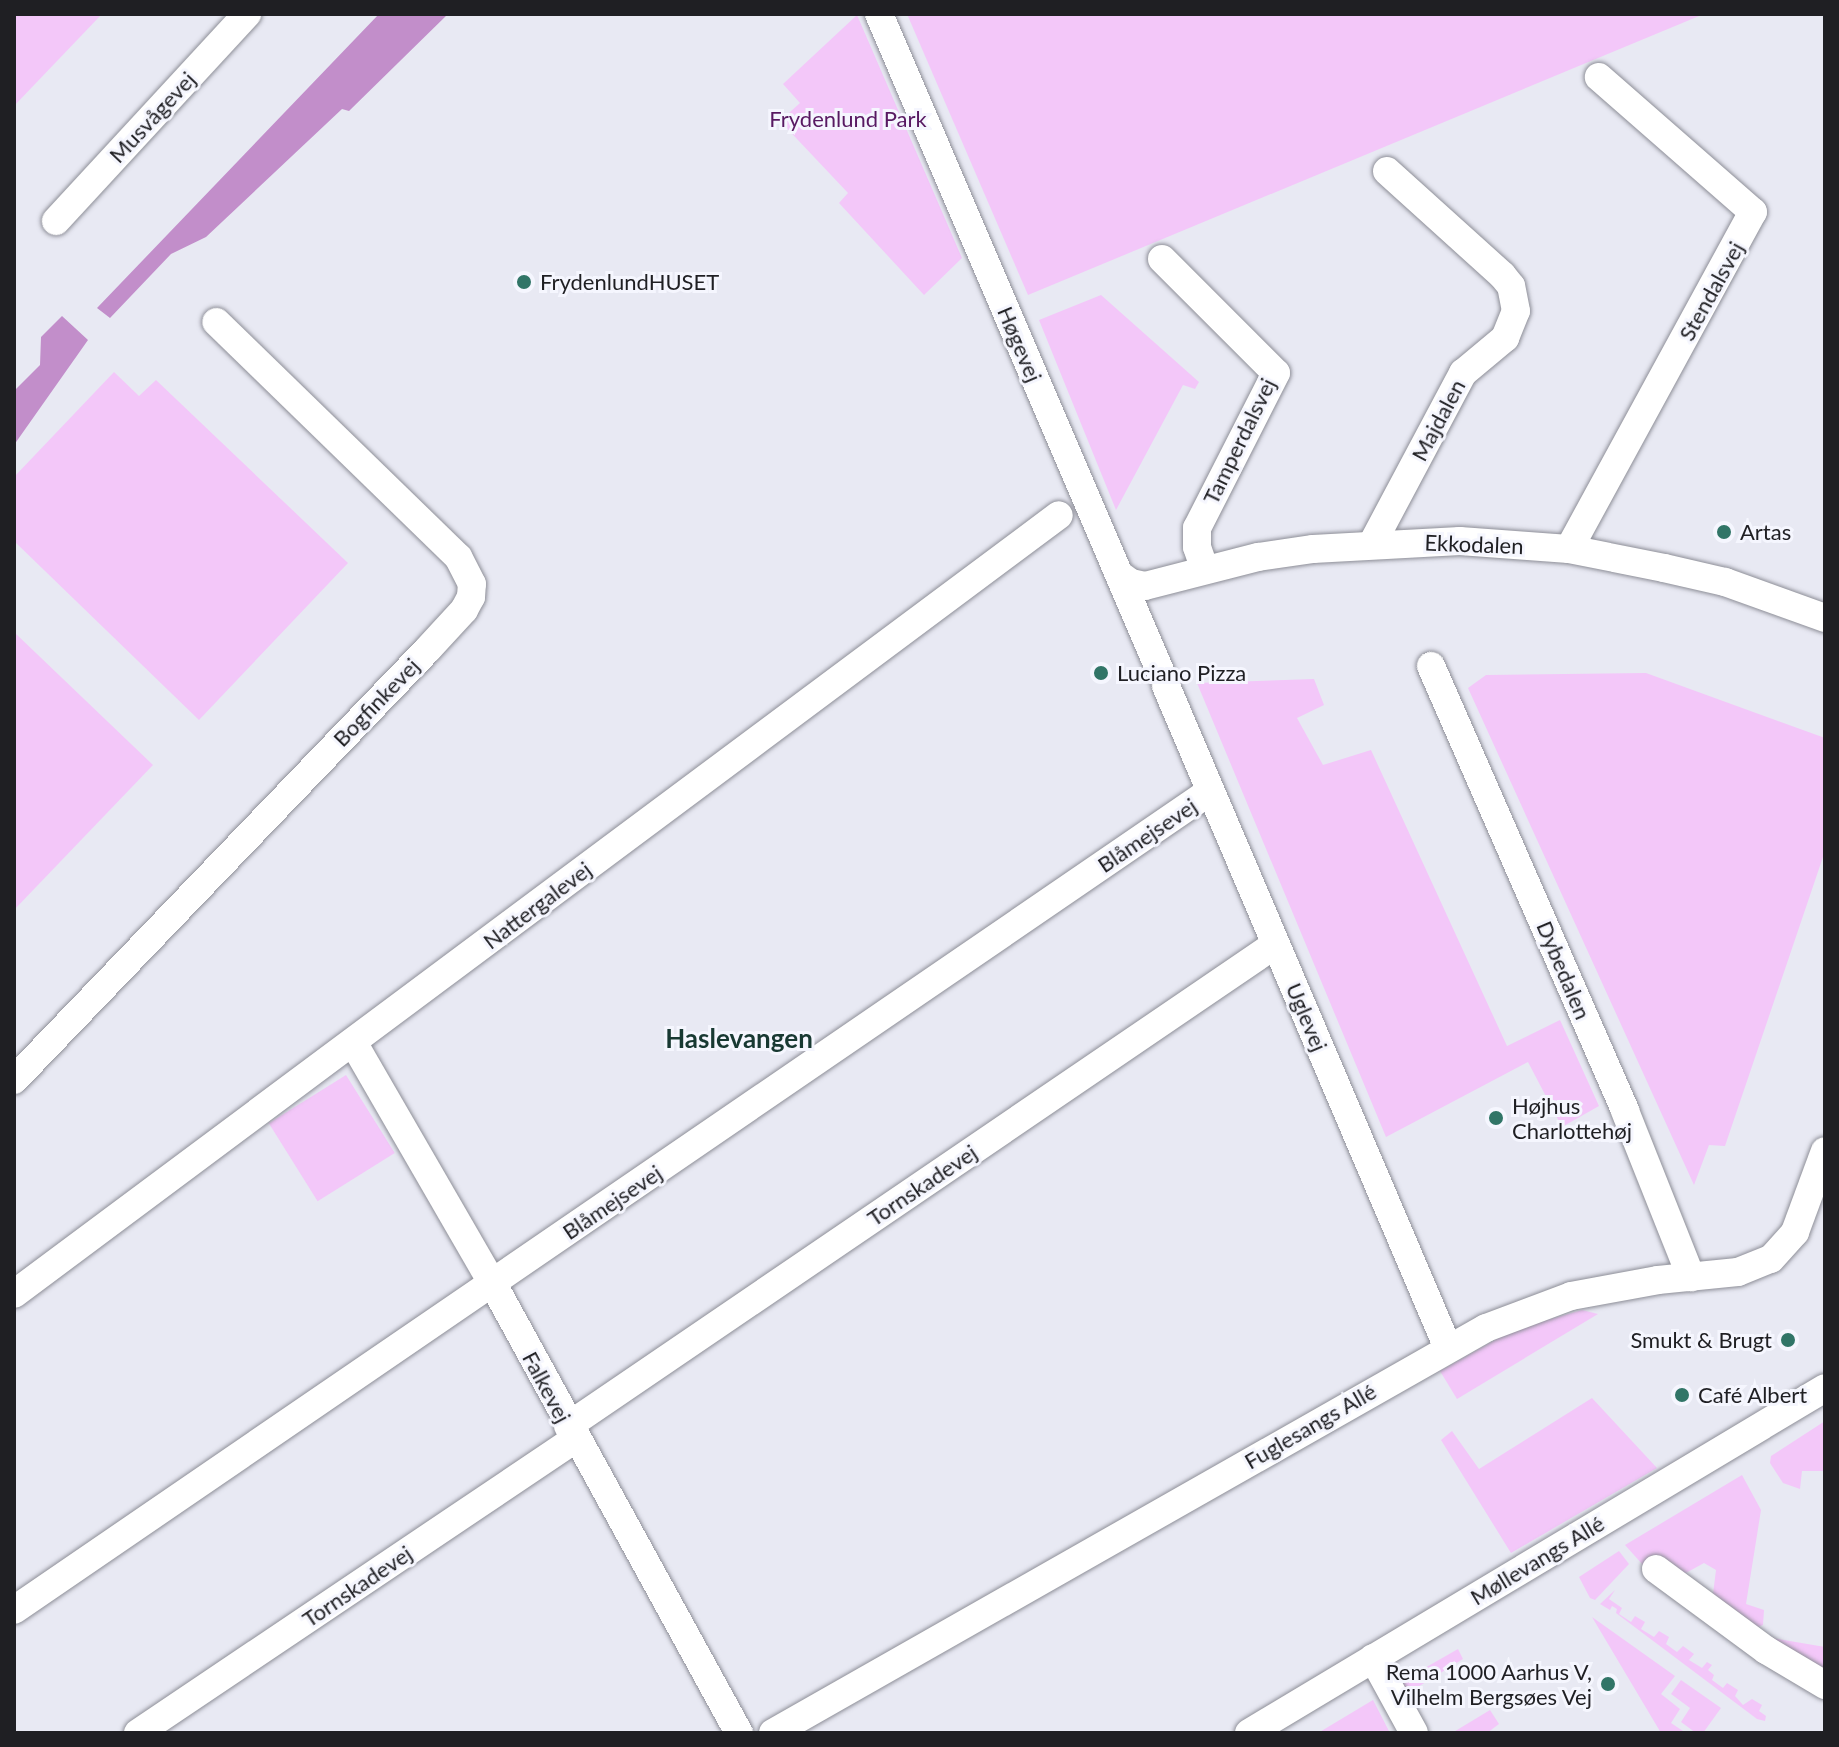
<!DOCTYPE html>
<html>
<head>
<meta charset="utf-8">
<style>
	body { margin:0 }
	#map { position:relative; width:1839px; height:1747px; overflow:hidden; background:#e8e9f3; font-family:Lato,sans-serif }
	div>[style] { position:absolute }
	.green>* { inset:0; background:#f3c7f9; transform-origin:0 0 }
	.forest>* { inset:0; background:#c28eca }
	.roads { filter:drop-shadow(0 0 2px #8d8e97) drop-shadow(0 0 2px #8d8e97) }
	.minor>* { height:28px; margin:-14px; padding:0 14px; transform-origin:14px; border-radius:14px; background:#fff }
	.dots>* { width:22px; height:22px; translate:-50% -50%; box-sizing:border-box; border:4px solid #f5f6fe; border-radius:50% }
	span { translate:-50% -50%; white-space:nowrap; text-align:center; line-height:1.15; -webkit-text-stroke:6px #f5f6fe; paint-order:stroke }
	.street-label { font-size:22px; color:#1f1f23 }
	.park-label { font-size:22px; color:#581962 }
	.poi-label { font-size:22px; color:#1f1f23 }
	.left { translate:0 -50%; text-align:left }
	.right { translate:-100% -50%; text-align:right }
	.quarter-label { font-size:26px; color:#183932; font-weight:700 }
	.frame { position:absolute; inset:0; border:16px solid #1f1f23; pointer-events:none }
</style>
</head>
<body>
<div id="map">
	<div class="green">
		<div style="clip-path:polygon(14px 14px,102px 14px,14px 106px)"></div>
		<div style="clip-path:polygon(907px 14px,1704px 14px,1028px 295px)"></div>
		<div style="clip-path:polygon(857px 15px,962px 258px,924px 295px,839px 203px,848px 193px,780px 121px,800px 103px,783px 84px)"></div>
		<div style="clip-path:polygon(1101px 295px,1199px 382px,1195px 389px,1183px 385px,1116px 510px,1039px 320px)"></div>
		<div style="clip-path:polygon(114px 372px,139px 396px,156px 380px,348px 563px,199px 720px,14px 541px,14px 477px)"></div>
		<div style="clip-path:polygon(14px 632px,153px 765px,14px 910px)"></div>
		<div style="clip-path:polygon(1646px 673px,1825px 738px,1825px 851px,1725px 1146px,1709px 1145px,1694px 1185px,1468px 688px,1486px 675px)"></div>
		<div style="clip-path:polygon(1314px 679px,1324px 705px,1297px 718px,1323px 765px,1371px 750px,1507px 1046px,1560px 1020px,1599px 1106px,1562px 1127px,1528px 1062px,1386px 1137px,1197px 683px)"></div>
		<div style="left:346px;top:1075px;width:92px;height:91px;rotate:58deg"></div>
		<div style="clip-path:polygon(1582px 1310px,1598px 1314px,1457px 1399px,1440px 1371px,1513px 1330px)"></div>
		<div style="clip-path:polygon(1592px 1398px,1657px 1468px,1511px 1553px,1441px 1440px,1452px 1431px,1479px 1469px)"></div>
		<div style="clip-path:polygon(1825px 1421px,1825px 1471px,1802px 1471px,1800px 1489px,1783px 1483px,1770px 1463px,1771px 1456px)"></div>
		<div style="clip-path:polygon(1742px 1475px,1761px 1510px,1746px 1604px,1764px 1610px,1763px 1625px,1758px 1627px,1713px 1594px,1716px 1570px,1704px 1563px,1684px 1574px,1653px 1555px,1643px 1565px,1625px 1545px)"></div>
		<div style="clip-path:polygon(1619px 1551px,1629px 1564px,1595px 1600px,1590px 1598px,1579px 1577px)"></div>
		<div style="clip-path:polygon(1615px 1590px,1609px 1599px,1622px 1608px,1619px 1614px,1631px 1622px,1635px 1616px,1645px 1622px,1641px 1629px,1654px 1637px,1659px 1631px,1669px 1637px,1666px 1644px,1677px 1652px,1683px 1646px,1694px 1654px,1689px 1660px,1702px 1668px,1707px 1662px,1712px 1665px,1708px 1670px,1714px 1675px,1712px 1680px,1723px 1688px,1727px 1683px,1738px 1690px,1735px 1696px,1743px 1705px,1752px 1699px,1762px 1705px,1759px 1711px,1766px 1716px,1765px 1721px,1757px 1719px,1616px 1613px,1617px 1609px,1612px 1606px,1610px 1610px,1600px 1604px)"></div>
		<div style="clip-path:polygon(1592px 1617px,1675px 1676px,1661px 1694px,1680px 1709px,1671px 1723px,1686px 1733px,1661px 1733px)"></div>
		<div style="clip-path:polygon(1772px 1638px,1825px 1647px,1825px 1675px)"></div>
		<div style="clip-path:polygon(1458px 1649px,1463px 1659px,1408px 1693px,1402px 1681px)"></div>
		<div style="clip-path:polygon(1681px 1680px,1721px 1708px,1703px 1733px,1696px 1733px,1681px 1722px,1690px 1708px,1671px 1694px)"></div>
		<div style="clip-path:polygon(1373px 1700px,1390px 1733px,1318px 1733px)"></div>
		<div style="clip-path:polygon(1490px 1710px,1499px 1724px,1487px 1733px,1452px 1733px)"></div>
	</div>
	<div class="forest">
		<div style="clip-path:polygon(379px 14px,448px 14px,349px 111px,342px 109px,206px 237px,171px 254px,110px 318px,97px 308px)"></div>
		<div style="clip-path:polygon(62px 316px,88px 340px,14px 445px,14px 391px,40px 365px,41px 337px)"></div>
	</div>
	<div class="roads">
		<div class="minor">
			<div style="left:879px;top:14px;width:717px;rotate:66.83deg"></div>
			<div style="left:56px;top:221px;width:282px;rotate:-47.3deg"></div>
			<div style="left:1162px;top:259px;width:161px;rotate:45deg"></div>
			<div style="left:1276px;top:373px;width:174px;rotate:117deg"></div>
			<div style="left:1197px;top:528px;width:19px;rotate:90deg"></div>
			<div style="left:1197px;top:547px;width:24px;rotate:71deg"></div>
			<div style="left:1372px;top:544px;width:194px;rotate:-62deg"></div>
			<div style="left:1463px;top:373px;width:55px;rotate:-39.8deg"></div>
			<div style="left:1505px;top:338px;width:29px;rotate:-68deg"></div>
			<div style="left:1516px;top:311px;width:25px;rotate:-101deg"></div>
			<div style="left:1511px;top:286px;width:14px;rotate:-129deg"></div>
			<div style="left:1502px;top:275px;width:155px;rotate:-137.9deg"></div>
			<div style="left:1569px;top:549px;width:384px;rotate:-61.4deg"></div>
			<div style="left:1753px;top:212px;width:205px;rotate:-138.8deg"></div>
			<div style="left:1120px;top:575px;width:14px;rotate:36deg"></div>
			<div style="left:1131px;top:583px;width:14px;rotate:12deg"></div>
			<div style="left:1145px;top:586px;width:117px;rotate:-14.4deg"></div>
			<div style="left:1258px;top:557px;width:56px;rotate:-8.3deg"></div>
			<div style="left:1313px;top:549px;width:147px;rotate:-3.1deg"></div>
			<div style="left:1460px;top:541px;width:109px;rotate:4.2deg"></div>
			<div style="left:1569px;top:549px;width:97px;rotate:11.3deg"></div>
			<div style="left:1664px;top:568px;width:63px;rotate:12.9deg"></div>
			<div style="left:1725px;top:582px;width:106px;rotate:19.8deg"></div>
			<div style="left:1431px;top:666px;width:485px;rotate:66.4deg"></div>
			<div style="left:1625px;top:1111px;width:179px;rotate:68.3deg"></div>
			<div style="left:1166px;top:686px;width:720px;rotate:66.93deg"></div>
			<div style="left:353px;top:1042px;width:280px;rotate:60deg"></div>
			<div style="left:493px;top:1284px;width:512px;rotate:61.28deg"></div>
			<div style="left:14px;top:1080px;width:598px;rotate:-46.15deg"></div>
			<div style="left:428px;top:649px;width:53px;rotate:-47.3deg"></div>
			<div style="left:464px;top:610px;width:15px;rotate:-62deg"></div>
			<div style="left:471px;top:597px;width:13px;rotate:-86deg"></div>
			<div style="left:472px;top:584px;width:30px;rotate:-117deg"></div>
			<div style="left:458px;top:557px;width:337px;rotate:-135.8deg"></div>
			<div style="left:14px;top:1294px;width:1303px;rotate:-36.7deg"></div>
			<div style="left:568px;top:1426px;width:856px;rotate:-34.25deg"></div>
			<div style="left:1656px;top:1569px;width:137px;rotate:36.4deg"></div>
			<div style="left:1766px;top:1650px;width:69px;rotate:30.7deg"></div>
			<div style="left:14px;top:1610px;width:1448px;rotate:-34.39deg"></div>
			<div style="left:1373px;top:1658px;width:85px;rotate:61.3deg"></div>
			<div style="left:138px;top:1733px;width:527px;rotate:-33.93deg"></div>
			<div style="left:773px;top:1733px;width:820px;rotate:-29.6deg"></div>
			<div style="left:1486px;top:1328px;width:91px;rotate:-20.6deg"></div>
			<div style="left:1571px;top:1296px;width:88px;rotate:-10.4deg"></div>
			<div style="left:1658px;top:1280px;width:80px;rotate:-5.7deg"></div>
			<div style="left:1738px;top:1272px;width:35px;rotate:-22deg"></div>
			<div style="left:1771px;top:1259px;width:36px;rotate:-48deg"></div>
			<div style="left:1795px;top:1232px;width:86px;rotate:-69.7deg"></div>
			<div style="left:1249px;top:1733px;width:671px;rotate:-30.92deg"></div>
		</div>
	</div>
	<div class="dots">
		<div style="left:524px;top:282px;background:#317567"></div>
		<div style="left:1724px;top:532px;background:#317567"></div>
		<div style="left:1101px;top:673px;background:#317567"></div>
		<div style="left:1496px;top:1118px;background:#317567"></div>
		<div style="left:1788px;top:1340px;background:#317567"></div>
		<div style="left:1682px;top:1395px;background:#317567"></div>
		<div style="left:1608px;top:1684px;background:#317567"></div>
	</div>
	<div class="street-label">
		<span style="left:152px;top:117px;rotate:-47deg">Musvågevej</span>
		<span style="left:1711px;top:291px;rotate:-61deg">Stendalsvej</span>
		<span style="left:1020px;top:344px;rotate:67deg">Høgevej</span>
		<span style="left:1438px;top:420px;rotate:-62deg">Majdalen</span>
		<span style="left:1239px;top:441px;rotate:-64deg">Tamperdalsvej</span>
		<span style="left:1474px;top:544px;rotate:2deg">Ekkodalen</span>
		<span style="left:376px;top:702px;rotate:-46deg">Bogfinkevej</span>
		<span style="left:1147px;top:835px;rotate:-34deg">Blåmejsevej</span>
		<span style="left:537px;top:905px;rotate:-37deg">Nattergalevej</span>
		<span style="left:1564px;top:970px;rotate:67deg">Dybedalen</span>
		<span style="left:1307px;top:1017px;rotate:67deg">Uglevej</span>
		<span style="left:922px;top:1185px;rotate:-34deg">Tornskadevej</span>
		<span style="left:612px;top:1202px;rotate:-34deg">Blåmejsevej</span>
		<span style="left:547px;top:1387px;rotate:62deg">Falkevej</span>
		<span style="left:1310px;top:1426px;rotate:-30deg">Fuglesangs Allé</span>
		<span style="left:1537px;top:1560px;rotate:-31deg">Møllevangs Allé</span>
		<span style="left:357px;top:1586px;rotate:-34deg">Tornskadevej</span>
	</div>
	<div class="park-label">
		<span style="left:848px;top:119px">Frydenlund Park</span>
	</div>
	<div class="poi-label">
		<span class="left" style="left:540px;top:282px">FrydenlundHUSET</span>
		<span class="left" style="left:1740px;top:532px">Artas</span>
		<span class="left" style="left:1117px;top:673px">Luciano Pizza</span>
		<span class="left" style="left:1512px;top:1118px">Højhus<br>Charlottehøj</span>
		<span class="right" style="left:1772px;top:1340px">Smukt &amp; Brugt</span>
		<span class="left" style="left:1698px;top:1395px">Café Albert</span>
		<span class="right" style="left:1592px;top:1684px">Rema 1000 Aarhus V,<br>Vilhelm Bergsøes Vej</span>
	</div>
	<div class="quarter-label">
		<span style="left:739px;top:1039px">Haslevangen</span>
	</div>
	<div class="frame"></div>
</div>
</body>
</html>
